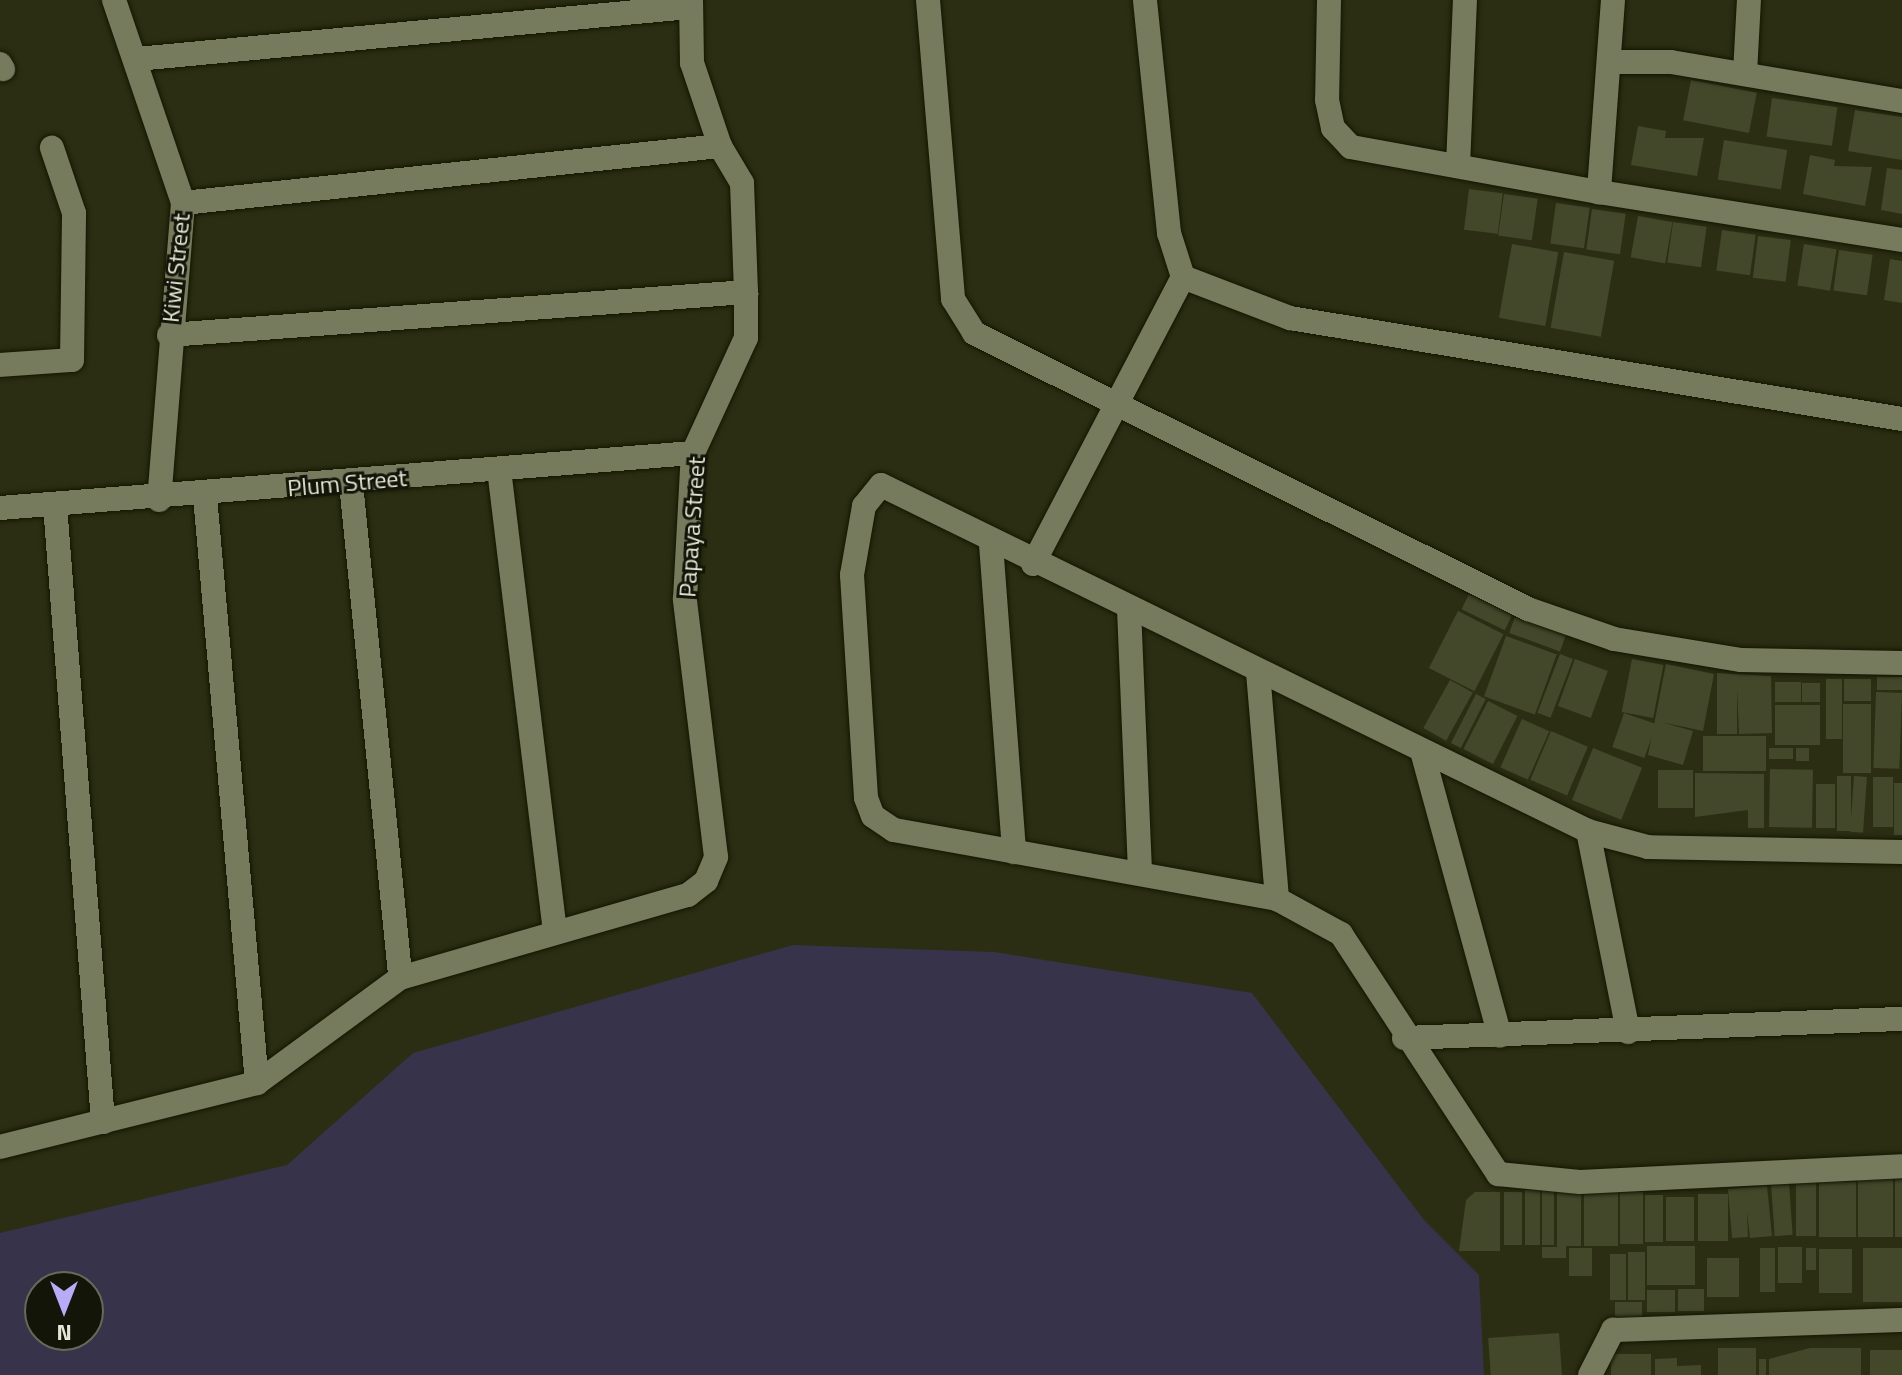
<!DOCTYPE html>
<html>
<head>
<meta charset="utf-8">
<style>
	body { margin:0 }
	#map { position:relative; width:1902px; height:1375px; overflow:hidden; background:#2b2e12; font-family:"Titillium Web",sans-serif }
	div>[style] { position:absolute }
	.green>* { inset:0; background:#37334b }
	.building>* { inset:0; background:#44482b; transform-origin:0 0 }
	.roads { filter:drop-shadow(0 0 2px #141600) drop-shadow(0 0 2px #141600) }
	.minor>* { height:24px; margin:-12px; padding:0 12px; transform-origin:12px; border-radius:12px; background:#777b5d }
	span { translate:-50% -50%; white-space:nowrap; text-align:center; line-height:1.15; -webkit-text-stroke:6px #141509; paint-order:stroke }
	.street-label { font-size:24px; color:#e5e8d7 }
	.north { position:absolute; left:24px; top:1271px; width:80px; height:80px; box-sizing:border-box; background:#141509; border:2px solid #68695b; border-radius:50%; rotate:180deg; font-size:22px; font-weight:700; line-height:32px; text-align:center; color:#e5e8d7 }
	.north::after { content:''; display:block; margin:auto; width:28px; height:36px; background:#b8abf7; clip-path:polygon(50% 0,100% 100%,50% 72%,0 100%) }
</style>
</head>
<body>
<div id="map">
	<div class="green">
		<div style="clip-path:polygon(evenodd,793px 945px,994px 952px,1252px 993px,1424px 1220px,1479px 1275px,1484px 1375px,0 1375px,0 1233px,287px 1165px,413px 1053px,793px 945px,40px 1287px,88px 1287px,88px 1335px,40px 1335px,40px 1287px)"></div>
	</div>
	<div class="building">
		<div style="left:1691px;top:80px;width:67px;height:41px;rotate:11deg"></div>
		<div style="left:1772px;top:98px;width:66px;height:39px;rotate:8deg"></div>
		<div style="clip-path:polygon(1855px 110px,1902px 117px,1902px 160px,1848px 151px)"></div>
		<div style="clip-path:polygon(1638px 126px,1666px 131px,1665px 138px,1704px 138px,1697px 176px,1631px 165px)"></div>
		<div style="left:1724px;top:140px;width:64px;height:40px;rotate:9deg"></div>
		<div style="clip-path:polygon(1810px 155px,1835px 160px,1834px 166px,1872px 167px,1865px 206px,1803px 194px)"></div>
		<div style="clip-path:polygon(1887px 168px,1902px 170px,1902px 214px,1881px 210px)"></div>
		<div style="left:1469px;top:189px;width:34px;height:41px;rotate:7deg"></div>
		<div style="left:1504px;top:194px;width:34px;height:42px;rotate:8deg"></div>
		<div style="left:1556px;top:203px;width:34px;height:41px;rotate:8deg"></div>
		<div style="left:1592px;top:209px;width:34px;height:41px;rotate:8deg"></div>
		<div style="left:1638px;top:216px;width:35px;height:42px;rotate:10deg"></div>
		<div style="left:1673px;top:222px;width:34px;height:41px;rotate:8deg"></div>
		<div style="left:1722px;top:230px;width:34px;height:41px;rotate:8deg"></div>
		<div style="left:1758px;top:236px;width:33px;height:42px;rotate:7deg"></div>
		<div style="left:1512px;top:244px;width:47px;height:75px;rotate:10deg"></div>
		<div style="left:1804px;top:244px;width:33px;height:42px;rotate:9deg"></div>
		<div style="left:1839px;top:250px;width:34px;height:41px;rotate:8deg"></div>
		<div style="left:1564px;top:252px;width:51px;height:77px;rotate:10deg"></div>
		<div style="clip-path:polygon(1890px 259px,1902px 261px,1902px 303px,1884px 300px)"></div>
		<div style="left:1469px;top:594px;width:48px;height:17px;rotate:26deg"></div>
		<div style="left:1458px;top:611px;width:51px;height:64px;rotate:27deg"></div>
		<div style="left:1515px;top:617px;width:54px;height:17px;rotate:20deg"></div>
		<div style="left:1506px;top:636px;width:54px;height:64px;rotate:20deg"></div>
		<div style="left:1560px;top:654px;width:14px;height:63px;rotate:21deg"></div>
		<div style="left:1575px;top:659px;width:35px;height:50px;rotate:20deg"></div>
		<div style="left:1632px;top:659px;width:32px;height:54px;rotate:11deg"></div>
		<div style="clip-path:polygon(1666px 664px,1714px 674px,1703px 731px,1661px 722px,1693px 731px,1683px 765px,1648px 755px)"></div>
		<div style="clip-path:polygon(1717px 673px,1771px 676px,1772px 733px,1739px 734px,1737px 688px,1737px 734px,1717px 734px)"></div>
		<div style="left:1877px;top:677px;width:25px;height:13px"></div>
		<div style="left:1826px;top:679px;width:16px;height:60px"></div>
		<div style="left:1871px;top:679px;width:22px;height:27px;rotate:90deg"></div>
		<div style="left:1450px;top:680px;width:26px;height:55px;rotate:29deg"></div>
		<div style="left:1775px;top:682px;width:26px;height:20px"></div>
		<div style="left:1820px;top:683px;width:19px;height:18px;rotate:90deg"></div>
		<div style="left:1876px;top:692px;width:26px;height:76px;rotate:2deg"></div>
		<div style="left:1476px;top:694px;width:11px;height:55px;rotate:27deg"></div>
		<div style="left:1488px;top:701px;width:33px;height:54px;rotate:27deg"></div>
		<div style="left:1843px;top:704px;width:28px;height:69px"></div>
		<div style="left:1775px;top:705px;width:45px;height:40px"></div>
		<div style="left:1624px;top:713px;width:34px;height:36px;rotate:19deg"></div>
		<div style="left:1522px;top:719px;width:30px;height:53px;rotate:24deg"></div>
		<div style="left:1551px;top:731px;width:40px;height:53px;rotate:23deg"></div>
		<div style="left:1766px;top:736px;width:35px;height:63px;rotate:90deg"></div>
		<div style="left:1593px;top:748px;width:53px;height:56px;rotate:22deg"></div>
		<div style="left:1769px;top:748px;width:24px;height:11px"></div>
		<div style="left:1796px;top:748px;width:13px;height:13px"></div>
		<div style="left:1770px;top:769px;width:43px;height:58px;rotate:1deg"></div>
		<div style="left:1658px;top:770px;width:35px;height:38px"></div>
		<div style="clip-path:polygon(1695px 773px,1764px 774px,1764px 828px,1748px 828px,1748px 810px,1695px 817px)"></div>
		<div style="left:1837px;top:776px;width:14px;height:55px"></div>
		<div style="left:1854px;top:776px;width:13px;height:56px;rotate:4deg"></div>
		<div style="left:1873px;top:777px;width:20px;height:50px"></div>
		<div style="left:1894px;top:783px;width:8px;height:52px"></div>
		<div style="left:1816px;top:784px;width:19px;height:44px"></div>
		<div style="left:1858px;top:1179px;width:35px;height:58px"></div>
		<div style="left:1895px;top:1179px;width:7px;height:58px"></div>
		<div style="left:1796px;top:1182px;width:20px;height:54px"></div>
		<div style="left:1819px;top:1182px;width:37px;height:55px"></div>
		<div style="left:1789px;top:1183px;width:52px;height:18px;rotate:86deg"></div>
		<div style="clip-path:polygon(1767px 1186px,1772px 1236px,1750px 1238px,1747px 1211px,1748px 1237px,1732px 1238px,1728px 1189px)"></div>
		<div style="left:1542px;top:1189px;width:12px;height:56px"></div>
		<div style="left:1525px;top:1190px;width:15px;height:55px"></div>
		<div style="clip-path:polygon(1557px 1190px,1581px 1190px,1581px 1246px,1566px 1246px,1566px 1258px,1542px 1258px,1542px 1247px,1557px 1247px)"></div>
		<div style="clip-path:polygon(1475px 1192px,1500px 1192px,1500px 1251px,1459px 1251px,1466px 1200px)"></div>
		<div style="left:1504px;top:1192px;width:18px;height:53px"></div>
		<div style="left:1584px;top:1192px;width:34px;height:54px"></div>
		<div style="left:1620px;top:1192px;width:23px;height:52px"></div>
		<div style="left:1698px;top:1194px;width:30px;height:47px"></div>
		<div style="left:1645px;top:1195px;width:18px;height:47px"></div>
		<div style="left:1666px;top:1197px;width:28px;height:44px"></div>
		<div style="left:1647px;top:1246px;width:48px;height:39px"></div>
		<div style="left:1778px;top:1247px;width:24px;height:36px"></div>
		<div style="left:1569px;top:1248px;width:23px;height:28px"></div>
		<div style="left:1760px;top:1248px;width:15px;height:44px"></div>
		<div style="left:1806px;top:1248px;width:10px;height:22px"></div>
		<div style="left:1863px;top:1248px;width:39px;height:54px"></div>
		<div style="left:1819px;top:1249px;width:33px;height:44px"></div>
		<div style="left:1628px;top:1252px;width:17px;height:48px"></div>
		<div style="left:1610px;top:1254px;width:16px;height:46px"></div>
		<div style="left:1707px;top:1258px;width:32px;height:39px"></div>
		<div style="left:1678px;top:1289px;width:26px;height:22px"></div>
		<div style="left:1647px;top:1290px;width:28px;height:22px"></div>
		<div style="left:1615px;top:1302px;width:27px;height:17px"></div>
		<div style="left:1559px;top:1333px;width:42px;height:71px;rotate:86deg"></div>
		<div style="left:1756px;top:1348px;width:27px;height:38px;rotate:90deg"></div>
		<div style="clip-path:polygon(1810px 1348px,1861px 1348px,1861px 1375px,1769px 1375px,1769px 1359px)"></div>
		<div style="left:1902px;top:1350px;width:25px;height:32px;rotate:90deg"></div>
		<div style="left:1651px;top:1354px;width:21px;height:40px;rotate:90deg"></div>
		<div style="clip-path:polygon(1677px 1358px,1677px 1366px,1701px 1365px,1701px 1375px,1655px 1375px,1655px 1359px)"></div>
		<div style="left:1759px;top:1359px;width:7px;height:16px"></div>
	</div>
	<div class="roads">
		<div class="minor">
			<div style="left:114px;top:0;width:214px;rotate:71.2deg"></div>
			<div style="left:183px;top:203px;width:298px;rotate:94.6deg"></div>
			<div style="left:928px;top:0;width:300px;rotate:85.2deg"></div>
			<div style="left:953px;top:299px;width:40px;rotate:58deg"></div>
			<div style="left:974px;top:333px;width:619px;rotate:26.48deg"></div>
			<div style="left:1528px;top:609px;width:91px;rotate:19.2deg"></div>
			<div style="left:1614px;top:639px;width:129px;rotate:9.4deg"></div>
			<div style="left:1741px;top:660px;width:161px;rotate:1.1deg"></div>
			<div style="left:1329px;top:0;width:100px;rotate:91.1deg"></div>
			<div style="left:1327px;top:100px;width:29px;rotate:78deg"></div>
			<div style="left:1333px;top:128px;width:26px;rotate:47deg"></div>
			<div style="left:1351px;top:147px;width:252px;rotate:10.3deg"></div>
			<div style="left:1613px;top:0;width:193px;rotate:94.2deg"></div>
			<div style="left:1599px;top:192px;width:307px;rotate:9deg"></div>
			<div style="left:137px;top:59px;width:554px;rotate:-5.38deg"></div>
			<div style="left:1611px;top:62px;width:60px"></div>
			<div style="left:1671px;top:62px;width:234px;rotate:9.6deg"></div>
			<div style="left:0;top:64px;width:6px;rotate:59deg"></div>
			<div style="left:1745px;top:73px;width:73px;rotate:-86.9deg"></div>
			<div style="left:1458px;top:166px;width:166px;rotate:-87.6deg"></div>
			<div style="left:183px;top:203px;width:540px;rotate:-6.06deg"></div>
			<div style="left:1183px;top:277px;width:115px;rotate:21deg"></div>
			<div style="left:1290px;top:318px;width:620px;rotate:9.37deg"></div>
			<div style="left:169px;top:335px;width:579px;rotate:-4.26deg"></div>
			<div style="left:0;top:365px;width:72px;rotate:-4deg"></div>
			<div style="left:72px;top:360px;width:147px;rotate:-89.2deg"></div>
			<div style="left:74px;top:213px;width:69px;rotate:-108.7deg"></div>
			<div style="left:499px;top:469px;width:464px;rotate:83.1deg"></div>
			<div style="left:351px;top:483px;width:497px;rotate:84.3deg"></div>
			<div style="left:205px;top:496px;width:589px;rotate:84.94deg"></div>
			<div style="left:55px;top:505px;width:619px;rotate:85.55deg"></div>
			<div style="left:0;top:508px;width:695px;rotate:-4.54deg"></div>
			<div style="left:991px;top:544px;width:309px;rotate:85.7deg"></div>
			<div style="left:1033px;top:564px;width:324px;rotate:-62.4deg"></div>
			<div style="left:1183px;top:277px;width:46px;rotate:-107.7deg"></div>
			<div style="left:1169px;top:233px;width:234px;rotate:-95.9deg"></div>
			<div style="left:1129px;top:609px;width:261px;rotate:87.6deg"></div>
			<div style="left:1258px;top:672px;width:228px;rotate:85.2deg"></div>
			<div style="left:1423px;top:755px;width:291px;rotate:74.7deg"></div>
			<div style="left:1588px;top:831px;width:205px;rotate:78.7deg"></div>
			<div style="left:1902px;top:852px;width:254px;rotate:-178.9deg"></div>
			<div style="left:1648px;top:847px;width:62px;rotate:-165.1deg"></div>
			<div style="left:1588px;top:831px;width:787px;rotate:-153.92deg"></div>
			<div style="left:881px;top:485px;width:27px;rotate:129deg"></div>
			<div style="left:864px;top:506px;width:70px;rotate:99.9deg"></div>
			<div style="left:852px;top:575px;width:223px;rotate:86.4deg"></div>
			<div style="left:866px;top:798px;width:19px;rotate:69deg"></div>
			<div style="left:873px;top:816px;width:25px;rotate:34deg"></div>
			<div style="left:894px;top:830px;width:389px;rotate:10.2deg"></div>
			<div style="left:1277px;top:899px;width:73px;rotate:28.7deg"></div>
			<div style="left:1341px;top:934px;width:287px;rotate:56.8deg"></div>
			<div style="left:1498px;top:1174px;width:82px;rotate:5.6deg"></div>
			<div style="left:1580px;top:1182px;width:322px;rotate:-2.8deg"></div>
			<div style="left:1404px;top:1038px;width:498px;rotate:-2.2deg"></div>
			<div style="left:0;top:1147px;width:265px;rotate:-14deg"></div>
			<div style="left:257px;top:1083px;width:177px;rotate:-36.3deg"></div>
			<div style="left:400px;top:978px;width:300px;rotate:-16.1deg"></div>
			<div style="left:688px;top:895px;width:23px;rotate:-38deg"></div>
			<div style="left:706px;top:881px;width:26px;rotate:-67deg"></div>
			<div style="left:716px;top:857px;width:260px;rotate:-96.9deg"></div>
			<div style="left:685px;top:599px;width:146px;rotate:-86.9deg"></div>
			<div style="left:693px;top:453px;width:127px;rotate:-65.3deg"></div>
			<div style="left:746px;top:338px;width:46px;rotate:-90deg"></div>
			<div style="left:746px;top:292px;width:109px;rotate:-92.1deg"></div>
			<div style="left:742px;top:183px;width:43px;rotate:-120.7deg"></div>
			<div style="left:720px;top:146px;width:88px;rotate:-108.6deg"></div>
			<div style="left:692px;top:63px;width:63px;rotate:-90.9deg"></div>
			<div style="left:1590px;top:1375px;width:51px;rotate:-62.9deg"></div>
			<div style="left:1613px;top:1330px;width:289px;rotate:-2deg"></div>
		</div>
	</div>
	<div class="street-label">
		<span style="left:176px;top:268px;rotate:-84deg">Kiwi Street</span>
		<span style="left:347px;top:483px;rotate:-5deg">Plum Street</span>
		<span style="left:692px;top:527px;rotate:-86deg">Papaya Street</span>
	</div>
	<div class="north">N</div>
</div>
</body>
</html>
